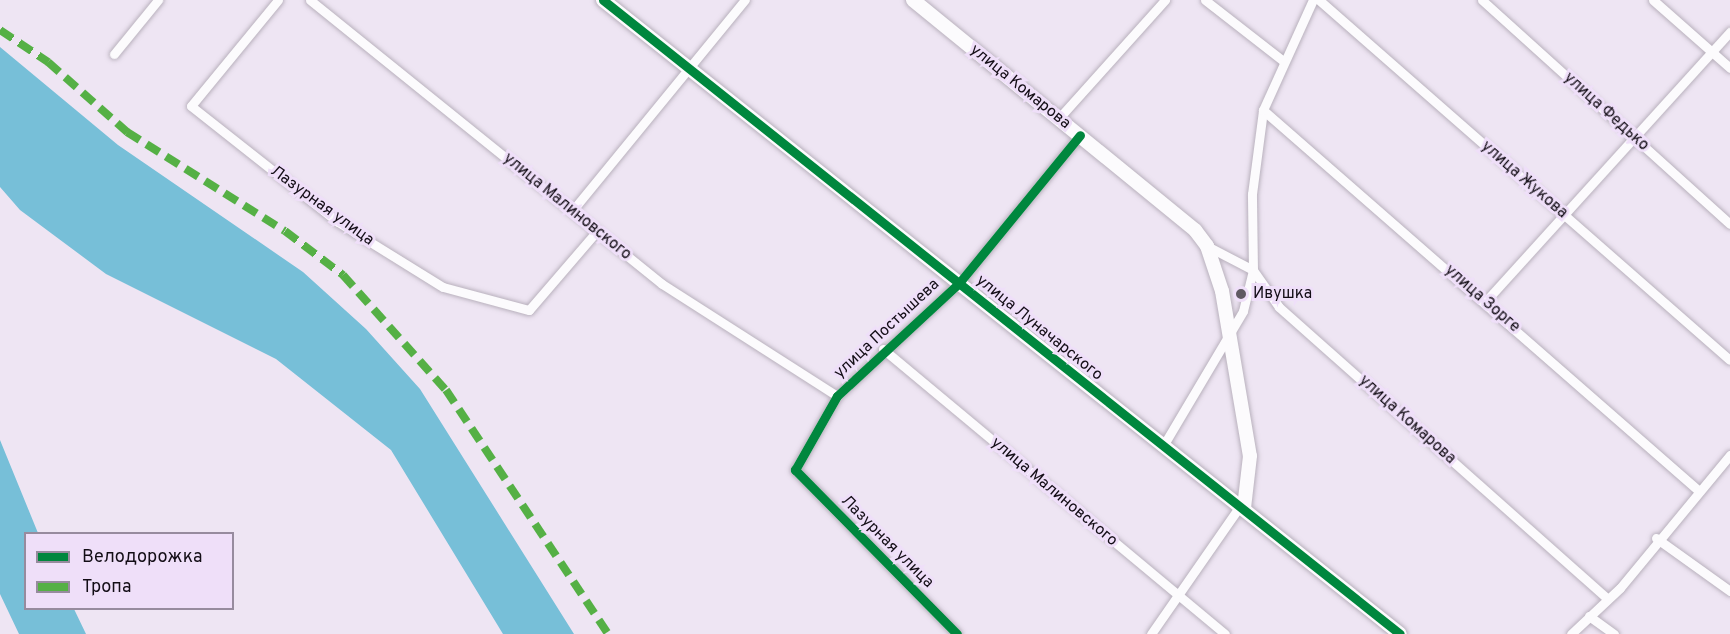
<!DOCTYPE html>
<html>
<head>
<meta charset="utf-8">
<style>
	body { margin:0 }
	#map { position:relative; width:1730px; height:634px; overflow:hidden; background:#eee5f3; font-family:Overpass,sans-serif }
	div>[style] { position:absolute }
	.water>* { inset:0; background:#77bfd8 }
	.roads { filter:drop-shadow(0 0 2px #b9b1bd) drop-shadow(0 0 2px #b9b1bd) }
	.street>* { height:9px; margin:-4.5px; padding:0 4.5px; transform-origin:4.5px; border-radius:4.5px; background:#fcfbfd }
	.secondary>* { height:14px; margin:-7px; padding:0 7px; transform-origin:7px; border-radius:7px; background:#fcfbfd }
	.quiet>* { height:8px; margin-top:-4px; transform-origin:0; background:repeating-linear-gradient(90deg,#55b045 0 15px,transparent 0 23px) }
	.cycleway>* { height:9px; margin:-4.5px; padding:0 4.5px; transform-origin:4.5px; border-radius:4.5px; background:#00873e }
	.dots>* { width:16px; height:16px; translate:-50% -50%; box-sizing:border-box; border:3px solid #efdff9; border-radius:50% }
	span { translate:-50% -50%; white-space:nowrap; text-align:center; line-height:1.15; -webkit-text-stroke:6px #efdff9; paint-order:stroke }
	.street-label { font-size:16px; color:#130d16 }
	.poi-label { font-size:16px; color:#130d16 }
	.left { translate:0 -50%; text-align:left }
	.legend { position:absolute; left:24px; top:532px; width:210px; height:78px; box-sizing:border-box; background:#efdff9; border:2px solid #978b9e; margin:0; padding:8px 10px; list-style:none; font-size:18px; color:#130d16 }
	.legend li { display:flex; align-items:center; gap:12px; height:30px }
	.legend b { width:30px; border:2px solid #978b9e }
</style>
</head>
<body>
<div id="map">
	<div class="water">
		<div style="clip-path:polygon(0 47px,118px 145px,303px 272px,366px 329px,420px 389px,574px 634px,503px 634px,391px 450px,276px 359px,106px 274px,20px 210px,0 187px)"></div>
		<div style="clip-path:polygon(0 440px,38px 533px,26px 534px,26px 608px,74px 609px,86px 634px,19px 634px,0 594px)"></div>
	</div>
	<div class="roads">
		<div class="street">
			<div style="left:278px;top:0;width:137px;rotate:129.4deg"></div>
			<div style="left:191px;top:106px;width:187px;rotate:38.3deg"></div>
			<div style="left:338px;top:222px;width:123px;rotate:31.8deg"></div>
			<div style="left:443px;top:287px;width:89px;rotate:15deg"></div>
			<div style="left:529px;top:310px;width:104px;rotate:-49.3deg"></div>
			<div style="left:310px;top:0;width:452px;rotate:38.9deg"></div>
			<div style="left:662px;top:284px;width:208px;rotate:32.6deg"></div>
			<div style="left:1205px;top:0;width:98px;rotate:37.9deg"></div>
			<div style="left:1319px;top:0;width:546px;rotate:41.22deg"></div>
			<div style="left:1482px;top:0;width:334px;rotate:42.1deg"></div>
			<div style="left:1653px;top:0;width:103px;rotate:41.4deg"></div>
			<div style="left:114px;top:54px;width:70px;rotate:-50.8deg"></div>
			<div style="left:1263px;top:110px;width:579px;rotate:41.15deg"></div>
			<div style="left:1059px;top:118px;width:159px;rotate:-48.1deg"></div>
			<div style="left:572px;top:211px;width:273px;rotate:-50.7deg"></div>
			<div style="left:1207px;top:246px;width:52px;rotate:27.6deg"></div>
			<div style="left:1253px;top:270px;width:45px;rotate:54.9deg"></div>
			<div style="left:1279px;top:307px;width:438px;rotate:41.6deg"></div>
			<div style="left:1485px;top:302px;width:365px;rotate:-47.8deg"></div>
			<div style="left:883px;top:349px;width:445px;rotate:39.8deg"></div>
			<div style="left:1163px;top:446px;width:157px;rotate:-59.3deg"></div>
			<div style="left:1243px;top:311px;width:42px;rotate:-76.3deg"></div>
			<div style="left:1253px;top:270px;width:76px;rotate:-90.8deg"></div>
			<div style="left:1252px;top:194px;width:85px;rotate:-82.5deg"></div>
			<div style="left:1263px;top:110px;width:121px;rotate:-65.6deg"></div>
			<div style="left:1656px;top:538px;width:91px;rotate:35.6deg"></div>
			<div style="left:1589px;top:616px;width:31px;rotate:36deg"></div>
			<div style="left:957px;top:634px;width:231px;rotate:-134.6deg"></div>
			<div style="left:795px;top:470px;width:85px;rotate:-60.4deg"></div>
			<div style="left:837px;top:396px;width:166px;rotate:-42.8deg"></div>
			<div style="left:959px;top:283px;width:191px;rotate:-50.7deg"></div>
			<div style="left:1151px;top:634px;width:156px;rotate:-55.2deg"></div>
			<div style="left:1571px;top:634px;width:67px;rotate:-43.2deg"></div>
			<div style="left:1620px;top:588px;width:173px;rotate:-50.4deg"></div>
		</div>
		<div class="secondary">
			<div style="left:603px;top:0;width:1018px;rotate:38.5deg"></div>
			<div style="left:913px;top:0;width:364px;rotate:39.2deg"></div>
			<div style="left:1195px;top:230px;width:20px;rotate:53deg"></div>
			<div style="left:1207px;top:246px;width:47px;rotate:71.6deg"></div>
			<div style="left:1222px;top:291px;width:167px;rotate:80.4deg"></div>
			<div style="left:1250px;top:456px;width:52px;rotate:96.6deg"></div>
		</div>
	</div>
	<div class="quiet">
		<div style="left:0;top:30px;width:58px;rotate:33.7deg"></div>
		<div style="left:48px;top:62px;width:106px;rotate:41.5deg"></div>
		<div style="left:127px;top:132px;width:186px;rotate:32.1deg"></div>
		<div style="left:285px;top:231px;width:73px;rotate:37.2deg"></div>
		<div style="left:343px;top:275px;width:154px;rotate:48.2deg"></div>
		<div style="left:446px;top:390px;width:293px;rotate:56.4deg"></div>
	</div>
	<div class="cycleway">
		<div style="left:603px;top:0;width:1018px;rotate:38.5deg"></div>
		<div style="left:957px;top:634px;width:231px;rotate:-134.6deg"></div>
		<div style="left:795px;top:470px;width:85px;rotate:-60.4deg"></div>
		<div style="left:837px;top:396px;width:166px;rotate:-42.8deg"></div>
		<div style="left:959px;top:283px;width:191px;rotate:-50.7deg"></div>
	</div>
	<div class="dots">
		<div style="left:1241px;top:294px;background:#605963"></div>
	</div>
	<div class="street-label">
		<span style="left:1020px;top:87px;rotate:39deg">улица Комарова</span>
		<span style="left:1606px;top:112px;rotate:42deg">улица Федько</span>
		<span style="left:1524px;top:180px;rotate:41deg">улица Жукова</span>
		<span style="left:322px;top:206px;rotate:36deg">Лазурная улица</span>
		<span style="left:567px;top:207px;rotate:39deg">улица Малиновского</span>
		<span style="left:1482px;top:299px;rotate:41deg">улица Зорге</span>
		<span style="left:1039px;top:328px;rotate:39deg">улица Луначарского</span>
		<span style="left:887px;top:329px;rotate:-43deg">улица Постышева</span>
		<span style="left:1407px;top:420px;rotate:42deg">улица Комарова</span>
		<span style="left:1054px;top:492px;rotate:40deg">улица Малиновского</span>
		<span style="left:887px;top:542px;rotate:45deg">Лазурная улица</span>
	</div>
	<div class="poi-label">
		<span class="left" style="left:1253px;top:294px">Ивушка</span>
	</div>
	<ul class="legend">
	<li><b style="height:8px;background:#00873e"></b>Велодорожка</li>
	<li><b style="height:8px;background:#55b045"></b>Тропа</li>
	</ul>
</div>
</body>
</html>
